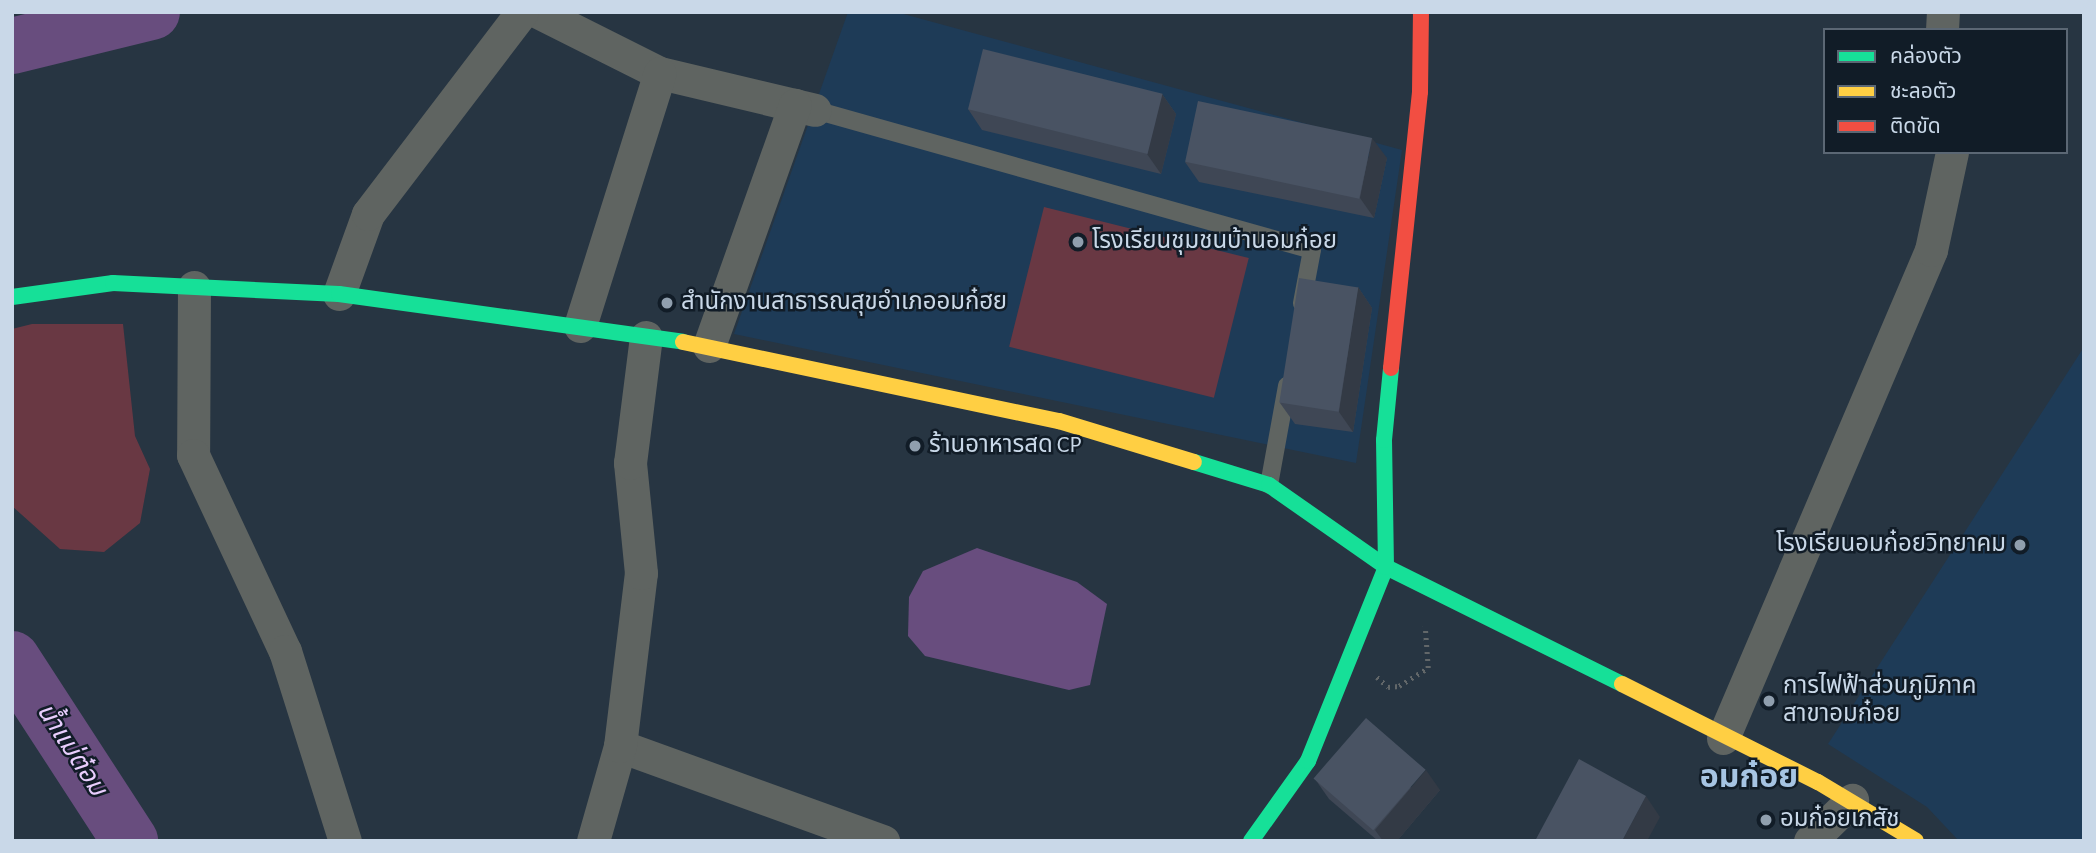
<!DOCTYPE html>
<html>
<head>
<meta charset="utf-8">
<style>
	body { margin:0 }
	#map { position:relative; width:2096px; height:853px; overflow:hidden; background:#273542; font-family:"Alegreya Sans","Noto Sans Thai",sans-serif }
	div>[style] { position:absolute }
	.built>* { inset:0; background:#1e3b57 }
	.green>* { inset:0; background:#693843; transform-origin:0 0 }
	.water>* { inset:0; background:#684d7e }
	.river>* { height:56px; margin:-28px; padding:0 28px; transform-origin:28px; border-radius:28px; background:#684d7e }
	.path>* { height:4.5px; margin-top:-2.25px; transform-origin:0; background:repeating-linear-gradient(90deg,#626769 0 2px,transparent 0 7px) }
	.lane>* { height:18px; margin:-9px; padding:0 9px; transform-origin:9px; border-radius:9px; background:#5f6461 }
	.street>* { height:33px; margin:-16.5px; padding:0 16.5px; transform-origin:16.5px; border-radius:16.5px; background:#5f6461 }
	.fast>* { height:16px; margin:-8px; padding:0 8px; transform-origin:8px; border-radius:8px; background:#16e098 }
	.slow>* { height:16px; margin:-8px; padding:0 8px; transform-origin:8px; border-radius:8px; background:#ffcf43 }
	.jam>* { height:16px; margin:-8px; padding:0 8px; transform-origin:8px; border-radius:8px; background:#f24e42 }
	.wall>* { inset:0; background:#3f4755 }
	.shaded-wall>* { inset:0; background:#333a45 }
	.building>* { inset:0; background:#495363; transform-origin:0 0 }
	.dots>* { width:19px; height:19px; translate:-50% -50%; box-sizing:border-box; border:4px solid #111c27; border-radius:50% }
	span { translate:-50% -50%; white-space:nowrap; text-align:center; line-height:1.15; -webkit-text-stroke:5px #111c27; paint-order:stroke }
	.poi-label { font-size:24px; color:#c9d8e8 }
	.left { translate:0 -50%; text-align:left }
	.right { translate:-100% -50%; text-align:right }
	.water-label { font-size:26px; color:#e9cefe; font-style:italic }
	.district-label { font-size:32px; color:#a6c4e3; font-weight:700 }
	.frame { position:absolute; inset:0; border:14px solid #c9d8e8; pointer-events:none }
	.legend { position:absolute; left:1823px; top:28px; width:245px; height:126px; box-sizing:border-box; background:#111c27; border:2px solid #5b6774; margin:0; padding:9px 12px; list-style:none; font-size:21px; color:#c9d8e8 }
	.legend li { display:flex; align-items:center; gap:14px; height:35px }
	.legend b { width:35px; border:2px solid #5b6774 }
</style>
</head>
<body>
<div id="map">
	<div class="built">
		<div style="clip-path:polygon(848px 12px,896px 12px,1402px 150px,1356px 463px,734px 334px)"></div>
		<div style="clip-path:polygon(2084px 347px,2084px 841px,1959px 841px,1927px 807px,1828px 744px)"></div>
	</div>
	<div class="green">
		<div style="left:1044px;top:207px;width:211px;height:144px;rotate:14deg"></div>
		<div style="clip-path:polygon(32px 324px,123px 324px,135px 436px,150px 469px,140px 523px,104px 552px,60px 549px,12px 506px,12px 329px)"></div>
	</div>
	<div class="water">
		<div style="clip-path:polygon(977px 548px,1077px 582px,1107px 604px,1090px 685px,1069px 690px,925px 656px,908px 636px,909px 597px,923px 571px)"></div>
	</div>
	<div class="river">
		<div style="left:12px;top:46px;width:144px;rotate:-13.7deg"></div>
		<div style="left:12px;top:659px;width:217px;rotate:57deg"></div>
	</div>
	<div class="path">
		<div style="left:1377px;top:677px;width:15px;rotate:42deg"></div>
		<div style="left:1388px;top:687px;width:11px;rotate:-5deg"></div>
		<div style="left:1399px;top:686px;width:34px;rotate:-32deg"></div>
		<div style="left:1428px;top:668px;width:42px;rotate:-94.1deg"></div>
	</div>
	<div class="lane">
		<div style="left:815px;top:110px;width:516px;rotate:15.73deg"></div>
		<div style="left:1312px;top:250px;width:54px;rotate:100.7deg"></div>
		<div style="left:1269px;top:485px;width:101px;rotate:-79.7deg"></div>
	</div>
	<div class="street">
		<div style="left:538px;top:12px;width:136px;rotate:26.6deg"></div>
		<div style="left:660px;top:73px;width:159px;rotate:13.4deg"></div>
		<div style="left:1942px;top:30px;width:18px;rotate:-87deg"></div>
		<div style="left:194px;top:287px;width:168px;rotate:90.3deg"></div>
		<div style="left:193px;top:455px;width:217px;rotate:64.9deg"></div>
		<div style="left:285px;top:651px;width:199px;rotate:72.5deg"></div>
		<div style="left:339px;top:294px;width:85px;rotate:-70.1deg"></div>
		<div style="left:368px;top:214px;width:254px;rotate:-52.7deg"></div>
		<div style="left:580px;top:326px;width:265px;rotate:-72.5deg"></div>
		<div style="left:709px;top:346px;width:256px;rotate:-70.4deg"></div>
		<div style="left:1723px;top:738px;width:530px;rotate:-66.91deg"></div>
		<div style="left:1931px;top:250px;width:100px;rotate:-77.9deg"></div>
		<div style="left:620px;top:746px;width:280px;rotate:19.9deg"></div>
		<div style="left:593px;top:841px;width:99px;rotate:-74.1deg"></div>
		<div style="left:620px;top:746px;width:174px;rotate:-83.1deg"></div>
		<div style="left:641px;top:573px;width:111px;rotate:-95.7deg"></div>
		<div style="left:630px;top:463px;width:127px;rotate:-82.8deg"></div>
		<div style="left:1810px;top:841px;width:59px;rotate:-44.3deg"></div>
	</div>
	<div class="fast">
		<div style="left:12px;top:297px;width:102px;rotate:-7.9deg"></div>
		<div style="left:113px;top:283px;width:226px;rotate:2.8deg"></div>
		<div style="left:339px;top:294px;width:347px;rotate:7.9deg"></div>
		<div style="left:1194px;top:462px;width:78px;rotate:17deg"></div>
		<div style="left:1269px;top:485px;width:143px;rotate:35deg"></div>
		<div style="left:1386px;top:567px;width:263px;rotate:26.4deg"></div>
		<div style="left:1251px;top:841px;width:98px;rotate:-54.5deg"></div>
		<div style="left:1308px;top:761px;width:209px;rotate:-68.1deg"></div>
		<div style="left:1386px;top:567px;width:127px;rotate:-90.9deg"></div>
		<div style="left:1384px;top:440px;width:72px;rotate:-84.4deg"></div>
	</div>
	<div class="slow">
		<div style="left:683px;top:342px;width:384px;rotate:11.9deg"></div>
		<div style="left:1059px;top:421px;width:141px;rotate:16.9deg"></div>
		<div style="left:1622px;top:684px;width:219px;rotate:26.6deg"></div>
		<div style="left:1818px;top:782px;width:114px;rotate:31deg"></div>
	</div>
	<div class="jam">
		<div style="left:1391px;top:368px;width:278px;rotate:-84deg"></div>
		<div style="left:1420px;top:92px;width:80px;rotate:-89.3deg"></div>
	</div>
	<div class="wall">
		<div style="clip-path:polygon(1162px 94px,1176px 114px,1161px 174px,982px 130px,968px 109px)"></div>
		<div style="clip-path:polygon(1387px 158px,1374px 218px,1199px 182px,1185px 162px)"></div>
		<div style="clip-path:polygon(1358px 287px,1372px 308px,1353px 432px,1295px 424px,1280px 403px)"></div>
		<div style="clip-path:polygon(1315px 779px,1440px 790px,1397px 841px,1378px 841px,1329px 799px)"></div>
	</div>
	<div class="shaded-wall">
		<div style="clip-path:polygon(1162px 94px,1176px 114px,1161px 174px,1147px 154px)"></div>
		<div style="clip-path:polygon(1372px 138px,1387px 158px,1374px 218px,1360px 198px)"></div>
		<div style="clip-path:polygon(1358px 287px,1372px 308px,1353px 432px,1339px 412px)"></div>
		<div style="clip-path:polygon(1426px 770px,1440px 790px,1397px 841px,1383px 841px,1375px 830px)"></div>
		<div style="clip-path:polygon(1646px 796px,1660px 817px,1647px 841px,1622px 841px)"></div>
	</div>
	<div class="building">
		<div style="left:983px;top:49px;width:185px;height:62px;rotate:14deg"></div>
		<div style="left:1198px;top:101px;width:178px;height:62px;rotate:12deg"></div>
		<div style="left:1299px;top:278px;width:60px;height:126px;rotate:9deg"></div>
		<div style="left:1366px;top:718px;width:79px;height:80px;rotate:41deg"></div>
		<div style="clip-path:polygon(1579px 759px,1646px 796px,1622px 841px,1535px 841px)"></div>
	</div>
	<div class="dots">
		<div style="left:1078px;top:242px;background:#909fae"></div>
		<div style="left:667px;top:303px;background:#909fae"></div>
		<div style="left:915px;top:446px;background:#909fae"></div>
		<div style="left:2020px;top:545px;background:#909fae"></div>
		<div style="left:1769px;top:701px;background:#909fae"></div>
		<div style="left:1766px;top:820px;background:#909fae"></div>
	</div>
	<div class="poi-label">
		<span class="left" style="left:1092px;top:242px">โรงเรียนชุมชนบ้านอมก๋อย</span>
		<span class="left" style="left:681px;top:303px">สำนักงานสาธารณสุขอำเภออมก๋ฮย</span>
		<span class="left" style="left:929px;top:446px">ร้านอาหารสด CP</span>
		<span class="right" style="left:2006px;top:545px">โรงเรียนอมก๋อยวิทยาคม</span>
		<span class="left" style="left:1783px;top:701px">การไฟฟ้าส่วนภูมิภาค<br>สาขาอมก๋อย</span>
		<span class="left" style="left:1780px;top:820px">อมก๋อยเภสัช</span>
	</div>
	<div class="water-label">
		<span style="left:71px;top:750px;rotate:57deg">น้ำแม่ต๋อม</span>
	</div>
	<div class="district-label">
		<span style="left:1749px;top:777px">อมก๋อย</span>
	</div>
	<div class="frame"></div>
	<ul class="legend">
	<li><b style="height:9px;background:#16e098"></b>คล่องตัว</li>
	<li><b style="height:9px;background:#ffcf43"></b>ชะลอตัว</li>
	<li><b style="height:9px;background:#f24e42"></b>ติดขัด</li>
	</ul>
</div>
</body>
</html>
